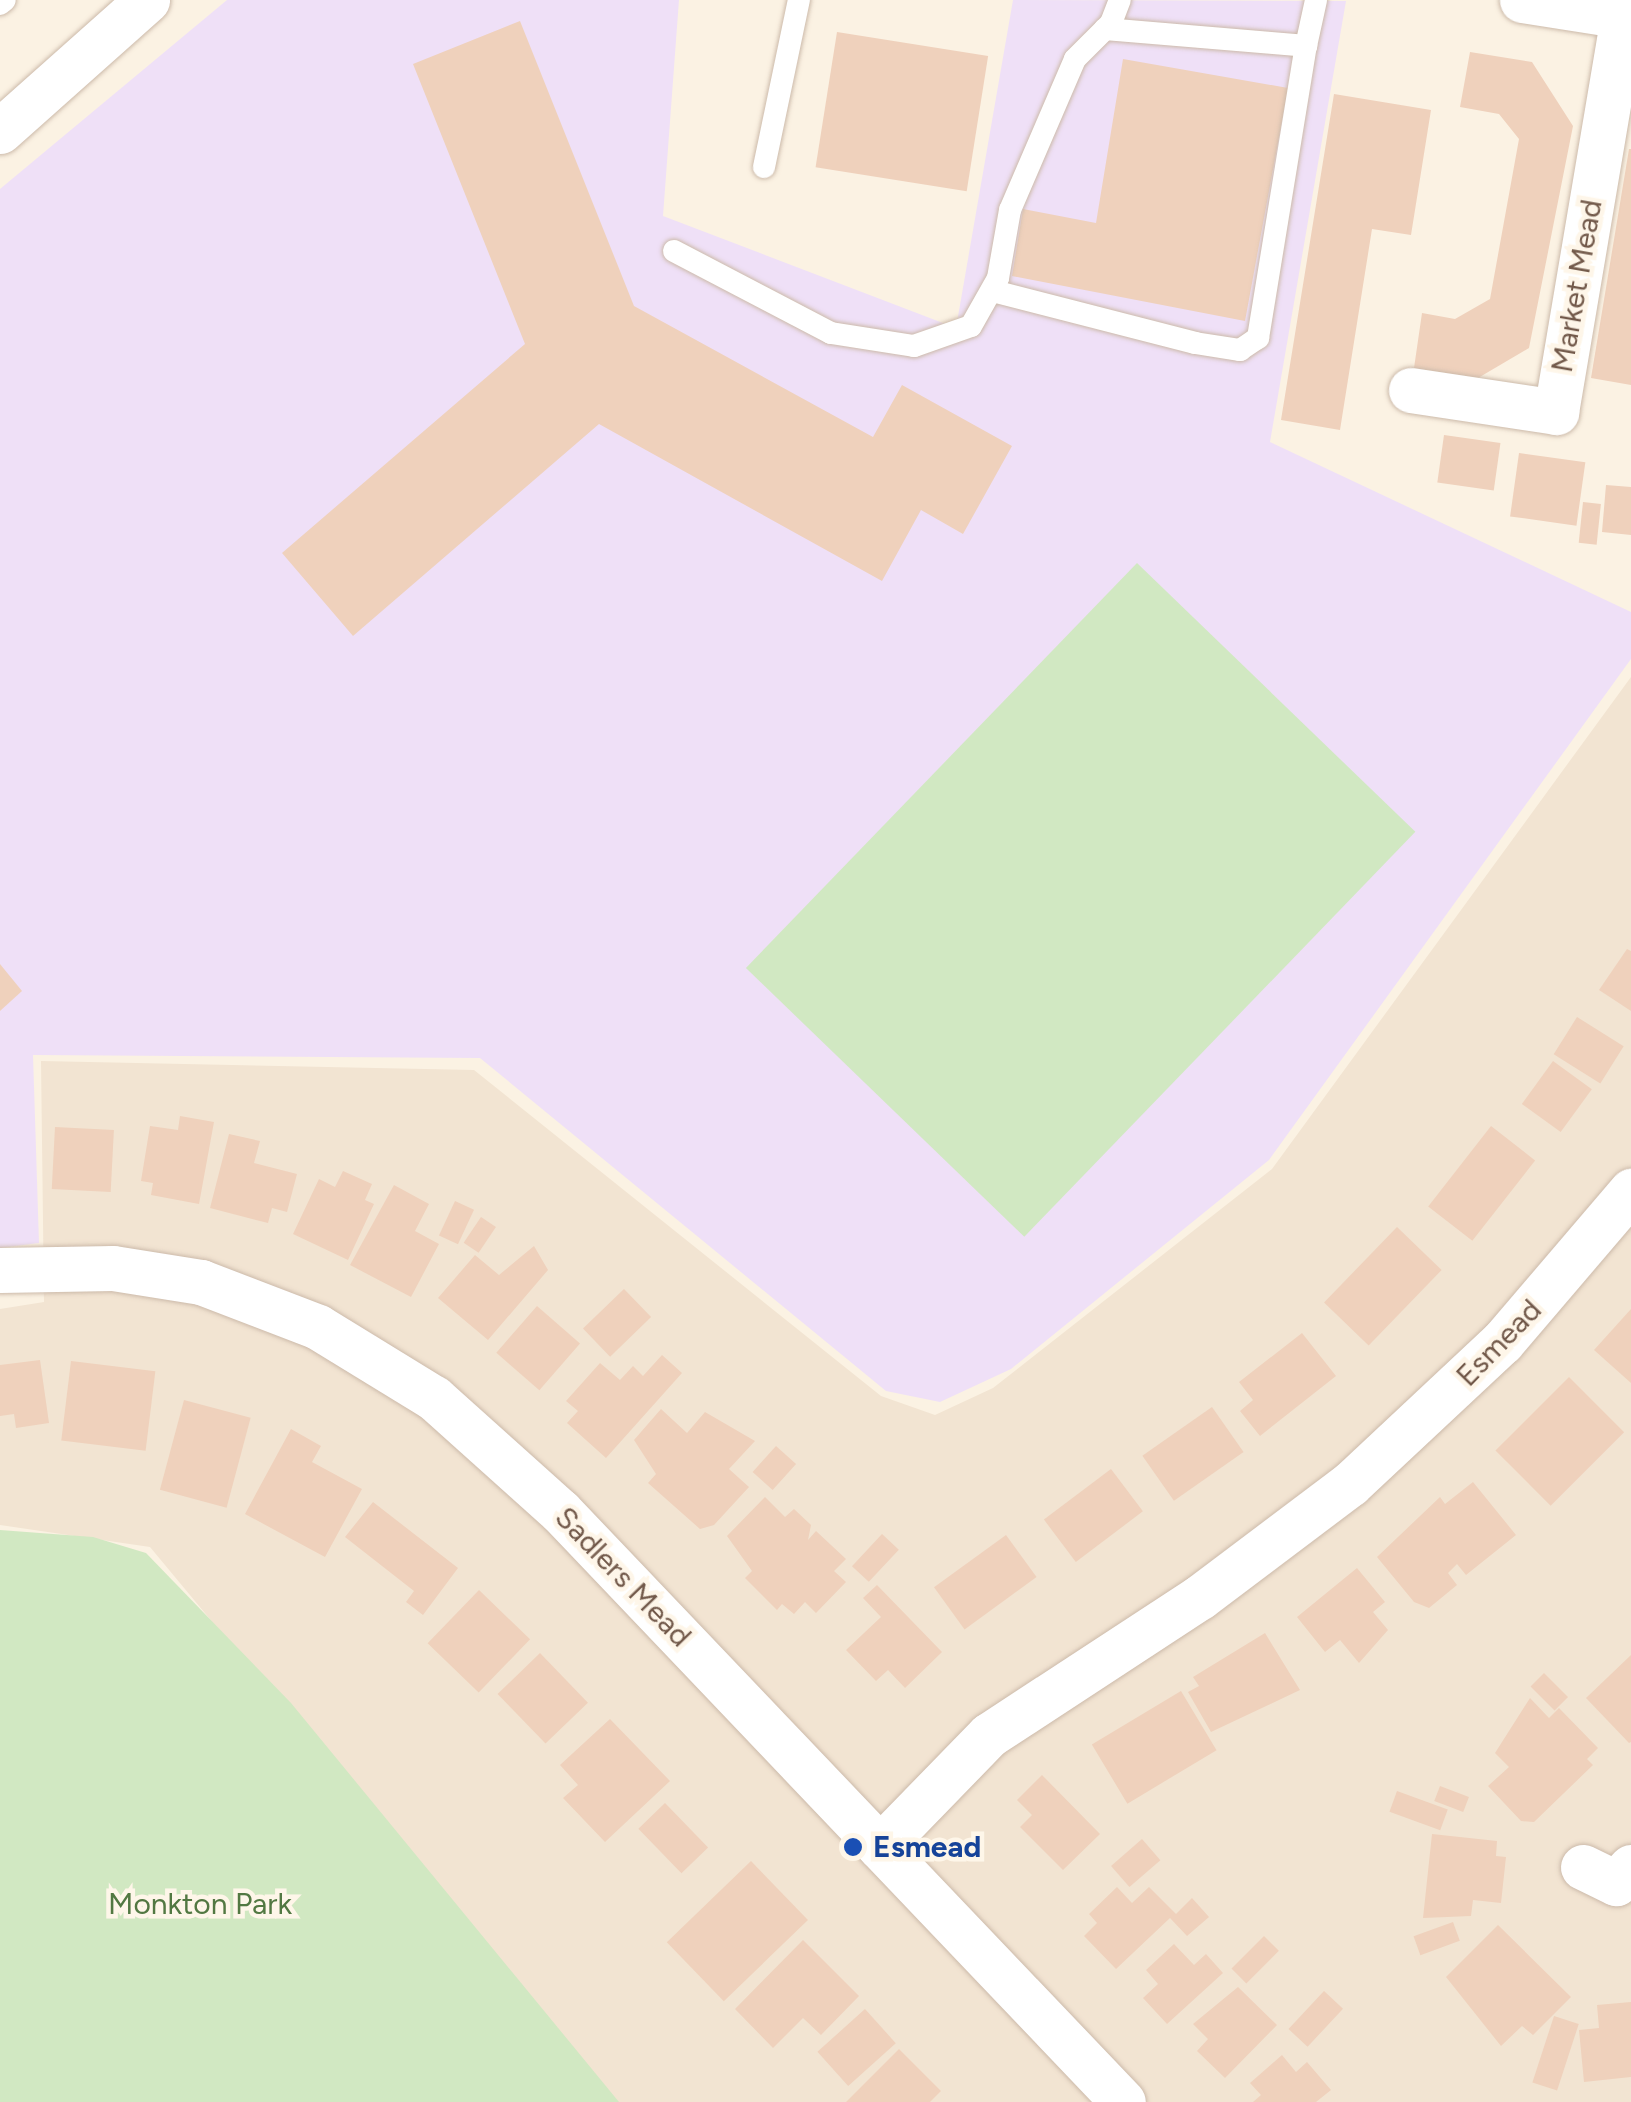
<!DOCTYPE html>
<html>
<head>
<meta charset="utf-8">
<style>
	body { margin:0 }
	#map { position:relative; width:1631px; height:2102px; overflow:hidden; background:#fbf2e3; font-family:Figtree,sans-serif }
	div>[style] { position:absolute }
	.residential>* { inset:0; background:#f2e4d2 }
	.education>* { inset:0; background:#efe0f7 }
	.green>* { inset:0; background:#d1e8c2; transform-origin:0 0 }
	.building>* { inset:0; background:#efd1bc; transform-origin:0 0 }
	.roads { filter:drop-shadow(0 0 2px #ccbaaa) drop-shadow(0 0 2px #ccbaaa) }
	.service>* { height:22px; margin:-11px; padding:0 11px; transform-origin:11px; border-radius:11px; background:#fff }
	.minor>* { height:45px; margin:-22.5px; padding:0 22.5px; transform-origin:22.5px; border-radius:22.5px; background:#fff }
	.dots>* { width:28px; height:28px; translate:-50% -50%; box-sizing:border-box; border:5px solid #fef6e9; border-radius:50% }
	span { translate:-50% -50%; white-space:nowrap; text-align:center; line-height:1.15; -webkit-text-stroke:9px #fef6e9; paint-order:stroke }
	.street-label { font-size:30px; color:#72594a }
	.transit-label { font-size:30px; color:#164399; font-weight:700 }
	.left { translate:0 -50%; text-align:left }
	.park-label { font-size:30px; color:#527842 }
</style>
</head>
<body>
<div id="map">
	<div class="residential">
		<div style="clip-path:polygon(1631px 677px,1631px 2102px,611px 2102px,150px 1547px,0 1525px,0 1309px,44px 1302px,41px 1061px,474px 1070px,881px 1396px,935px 1415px,993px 1388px,1272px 1169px)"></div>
	</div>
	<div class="education">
		<div style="clip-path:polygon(227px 0,679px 0,663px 216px,956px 328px,1013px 0,1346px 1px,1270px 442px,1631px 612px,1631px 659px,1269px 1160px,1011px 1369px,940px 1402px,886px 1391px,480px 1058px,33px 1055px,39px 1243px,0 1248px,0 189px)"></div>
	</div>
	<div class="green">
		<div style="left:1137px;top:563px;width:387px;height:563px;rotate:44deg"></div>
		<div style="clip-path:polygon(0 1530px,93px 1537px,146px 1553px,291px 1703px,619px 2102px,0 2102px)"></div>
	</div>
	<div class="building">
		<div style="clip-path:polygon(520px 21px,634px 306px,873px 437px,902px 385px,1012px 446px,963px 534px,921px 510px,882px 581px,599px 424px,353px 636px,282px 553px,525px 344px,413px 64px)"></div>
		<div style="left:837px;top:32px;width:153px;height:137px;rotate:9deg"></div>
		<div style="clip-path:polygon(1470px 52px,1532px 62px,1573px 126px,1529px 348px,1478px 378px,1414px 368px,1422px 313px,1455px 319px,1490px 299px,1519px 139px,1499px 114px,1460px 107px)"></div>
		<div style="clip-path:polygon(1123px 59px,1288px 88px,1245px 321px,1012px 276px,1023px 209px,1096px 223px)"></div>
		<div style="clip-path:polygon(1334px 94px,1431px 110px,1411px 235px,1372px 229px,1340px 430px,1281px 420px)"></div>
		<div style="clip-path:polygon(1629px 149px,1631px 149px,1631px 385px,1591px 378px)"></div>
		<div style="left:1444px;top:435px;width:57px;height:48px;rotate:8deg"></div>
		<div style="left:1519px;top:453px;width:67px;height:64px;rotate:8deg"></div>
		<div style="clip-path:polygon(1606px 485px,1631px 487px,1631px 535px,1602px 532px)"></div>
		<div style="left:1583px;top:502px;width:18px;height:41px;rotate:6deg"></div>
		<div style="clip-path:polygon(1627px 949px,1631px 951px,1631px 1011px,1599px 990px)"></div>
		<div style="clip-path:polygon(0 964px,22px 991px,0 1011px)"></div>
		<div style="left:1577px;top:1017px;width:55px;height:44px;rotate:32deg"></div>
		<div style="left:1553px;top:1061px;width:48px;height:53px;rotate:36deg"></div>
		<div style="clip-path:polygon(180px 1116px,214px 1122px,199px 1204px,151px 1195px,153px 1183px,141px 1181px,150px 1126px,178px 1130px)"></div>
		<div style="left:1491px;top:1126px;width:56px;height:102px;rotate:38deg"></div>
		<div style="left:55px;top:1127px;width:59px;height:62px;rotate:3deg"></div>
		<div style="clip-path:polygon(229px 1134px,260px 1141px,254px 1163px,297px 1174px,287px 1212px,272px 1208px,268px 1223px,210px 1208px)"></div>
		<div style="clip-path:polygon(343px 1171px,372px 1184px,365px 1200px,374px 1204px,348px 1260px,293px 1234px,319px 1179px,335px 1187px)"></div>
		<div style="clip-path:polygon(394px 1185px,429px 1204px,415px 1231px,439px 1244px,411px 1297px,350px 1265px)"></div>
		<div style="left:455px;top:1201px;width:21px;height:38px;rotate:25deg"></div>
		<div style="left:481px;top:1217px;width:18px;height:31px;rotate:34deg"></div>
		<div style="left:1397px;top:1227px;width:62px;height:105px;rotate:44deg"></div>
		<div style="clip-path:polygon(534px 1246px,548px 1270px,488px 1340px,438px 1298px,475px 1255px,499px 1275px)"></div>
		<div style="left:624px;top:1289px;width:39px;height:57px;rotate:46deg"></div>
		<div style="left:537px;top:1306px;width:57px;height:62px;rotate:41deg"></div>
		<div style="clip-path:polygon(1631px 1309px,1631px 1383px,1594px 1350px)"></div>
		<div style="clip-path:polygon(1302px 1333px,1336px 1376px,1260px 1436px,1240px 1411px,1253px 1400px,1239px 1382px)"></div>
		<div style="clip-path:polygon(662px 1355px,682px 1373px,606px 1458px,567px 1423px,578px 1411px,566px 1401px,600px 1363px,620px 1380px,633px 1366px,643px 1376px)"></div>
		<div style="clip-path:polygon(40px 1360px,49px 1423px,16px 1428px,14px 1414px,0 1416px,0 1365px)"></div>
		<div style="left:71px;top:1361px;width:85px;height:80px;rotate:7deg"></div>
		<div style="left:1569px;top:1377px;width:78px;height:104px;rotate:45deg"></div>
		<div style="left:184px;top:1400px;width:69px;height:93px;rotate:15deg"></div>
		<div style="left:1212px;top:1407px;width:55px;height:85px;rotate:55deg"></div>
		<div style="clip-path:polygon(661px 1409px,687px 1433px,705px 1412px,755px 1441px,729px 1469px,749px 1487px,714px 1525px,700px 1529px,648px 1483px,656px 1474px,634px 1440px)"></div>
		<div style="clip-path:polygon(291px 1429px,321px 1446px,312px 1462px,362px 1489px,325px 1557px,245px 1514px)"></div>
		<div style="left:776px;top:1446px;width:27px;height:35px;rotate:42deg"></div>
		<div style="left:1111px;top:1469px;width:53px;height:84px;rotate:53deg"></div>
		<div style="clip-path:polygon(1473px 1482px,1516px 1535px,1466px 1575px,1457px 1564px,1448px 1573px,1457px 1585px,1429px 1608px,1414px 1602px,1377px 1557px,1440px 1497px,1445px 1504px)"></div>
		<div style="clip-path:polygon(765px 1497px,785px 1517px,794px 1509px,811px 1525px,808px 1540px,816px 1531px,846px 1559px,834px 1571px,846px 1582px,816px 1613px,805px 1602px,794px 1614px,782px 1604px,777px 1610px,745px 1578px,752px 1571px,727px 1536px)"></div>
		<div style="clip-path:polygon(373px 1502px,458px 1568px,423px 1615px,406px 1602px,414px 1591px,345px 1537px)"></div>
		<div style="left:882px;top:1534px;width:23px;height:44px;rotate:43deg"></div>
		<div style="left:1006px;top:1535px;width:52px;height:89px;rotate:54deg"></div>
		<div style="clip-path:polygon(1357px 1568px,1385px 1602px,1373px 1612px,1388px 1630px,1359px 1663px,1340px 1640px,1325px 1652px,1297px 1617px)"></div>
		<div style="clip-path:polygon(877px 1585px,942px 1652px,905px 1688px,888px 1670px,876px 1681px,846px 1650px,881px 1617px,863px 1598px)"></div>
		<div style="left:479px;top:1590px;width:71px;height:74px;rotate:44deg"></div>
		<div style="clip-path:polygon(1265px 1633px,1300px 1690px,1211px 1732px,1188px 1692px,1199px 1686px,1193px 1677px)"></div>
		<div style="left:540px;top:1653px;width:69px;height:59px;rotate:46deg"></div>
		<div style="clip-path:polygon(1631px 1655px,1631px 1742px,1629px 1743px,1586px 1698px)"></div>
		<div style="left:1544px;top:1673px;width:34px;height:19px;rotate:45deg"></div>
		<div style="left:1181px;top:1691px;width:69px;height:104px;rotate:59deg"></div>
		<div style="clip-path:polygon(1530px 1698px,1549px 1718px,1559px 1708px,1598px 1748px,1587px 1759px,1593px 1765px,1534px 1822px,1521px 1821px,1488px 1786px,1509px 1767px,1495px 1753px)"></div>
		<div style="clip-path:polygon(610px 1719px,670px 1781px,605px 1842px,563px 1798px,578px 1785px,560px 1765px)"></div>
		<div style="clip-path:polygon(1042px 1775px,1100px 1834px,1063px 1870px,1020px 1827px,1032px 1815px,1017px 1800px)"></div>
		<div style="left:1440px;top:1786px;width:31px;height:16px;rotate:21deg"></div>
		<div style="left:1397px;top:1791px;width:54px;height:22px;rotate:20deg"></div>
		<div style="left:665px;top:1803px;width:62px;height:37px;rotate:46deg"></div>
		<div style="clip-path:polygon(1432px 1834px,1497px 1841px,1496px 1856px,1506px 1857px,1501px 1903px,1473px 1900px,1471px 1916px,1423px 1918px)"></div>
		<div style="left:1142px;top:1839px;width:28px;height:41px;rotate:49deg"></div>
		<div style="left:751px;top:1861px;width:82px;height:117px;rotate:46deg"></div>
		<div style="clip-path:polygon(1117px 1887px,1132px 1903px,1149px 1887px,1176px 1914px,1192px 1898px,1209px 1917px,1187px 1936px,1170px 1918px,1116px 1969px,1084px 1936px,1097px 1923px,1089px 1914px)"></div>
		<div style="left:1453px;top:1922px;width:20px;height:42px;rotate:70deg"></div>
		<div style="clip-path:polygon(1498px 1925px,1571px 1997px,1533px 2035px,1522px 2026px,1501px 2046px,1446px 1977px)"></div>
		<div style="left:1264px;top:1936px;width:21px;height:46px;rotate:45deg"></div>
		<div style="clip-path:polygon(803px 1940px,859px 1996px,821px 2035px,803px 2018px,773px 2048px,735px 2009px)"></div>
		<div style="clip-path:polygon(1174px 1944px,1194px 1965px,1206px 1954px,1223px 1973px,1167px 2024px,1143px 1998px,1158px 1984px,1146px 1970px)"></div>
		<div style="clip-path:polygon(1238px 1987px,1277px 2025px,1225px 2078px,1197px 2051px,1208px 2039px,1193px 2024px)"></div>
		<div style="left:1324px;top:1991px;width:26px;height:52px;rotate:43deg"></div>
		<div style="clip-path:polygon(1631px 2002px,1631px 2077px,1584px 2082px,1579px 2030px,1599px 2028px,1597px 2005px)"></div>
		<div style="left:865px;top:2009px;width:46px;height:64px;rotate:48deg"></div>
		<div style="left:1554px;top:2016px;width:26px;height:70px;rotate:18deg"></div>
		<div style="clip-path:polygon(899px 2049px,941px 2091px,930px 2102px,846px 2102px)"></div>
		<div style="clip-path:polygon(1282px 2055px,1296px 2072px,1307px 2062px,1331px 2090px,1316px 2102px,1253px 2102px,1261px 2095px,1250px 2083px)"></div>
	</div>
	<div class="roads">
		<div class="service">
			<div style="left:0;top:4px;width:6px;rotate:-39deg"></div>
			<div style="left:1105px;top:29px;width:202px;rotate:4.8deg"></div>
			<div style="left:1306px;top:46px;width:47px;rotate:-77.7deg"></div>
			<div style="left:764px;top:167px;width:171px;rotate:-78.2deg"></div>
			<div style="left:674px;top:251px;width:177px;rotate:27.6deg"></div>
			<div style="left:831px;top:333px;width:84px;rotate:8.9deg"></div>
			<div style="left:914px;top:346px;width:60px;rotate:-19.3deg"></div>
			<div style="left:971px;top:326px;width:55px;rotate:-60.6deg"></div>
			<div style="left:998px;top:278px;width:69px;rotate:-80deg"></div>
			<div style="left:1010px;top:210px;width:164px;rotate:-66.7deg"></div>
			<div style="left:1075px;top:59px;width:51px;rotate:-45deg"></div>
			<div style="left:1111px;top:23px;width:25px;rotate:-69deg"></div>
			<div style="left:993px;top:291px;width:209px;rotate:14.4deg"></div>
			<div style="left:1195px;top:343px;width:46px;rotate:8.8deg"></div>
			<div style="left:1240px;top:350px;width:22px;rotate:-34deg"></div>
			<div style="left:1258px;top:338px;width:296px;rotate:-80.7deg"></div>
		</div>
		<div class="minor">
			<div style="left:1522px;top:0;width:110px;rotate:8.9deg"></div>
			<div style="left:0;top:131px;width:197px;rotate:-41.7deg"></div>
			<div style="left:1411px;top:390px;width:147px;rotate:8.6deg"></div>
			<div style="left:1556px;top:412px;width:403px;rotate:-80.4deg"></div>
			<div style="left:0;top:1270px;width:113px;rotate:-1deg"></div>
			<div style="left:113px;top:1268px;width:89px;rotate:9deg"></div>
			<div style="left:201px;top:1282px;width:125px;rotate:21deg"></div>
			<div style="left:318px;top:1327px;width:136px;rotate:31.5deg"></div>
			<div style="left:434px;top:1398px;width:169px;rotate:41.9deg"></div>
			<div style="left:560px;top:1511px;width:816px;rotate:46.39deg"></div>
			<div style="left:880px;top:1847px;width:156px;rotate:-45.8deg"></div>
			<div style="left:989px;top:1735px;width:252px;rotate:-33.2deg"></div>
			<div style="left:1200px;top:1597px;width:188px;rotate:-37deg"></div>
			<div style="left:1350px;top:1484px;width:208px;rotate:-43.1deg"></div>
			<div style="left:1502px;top:1342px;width:199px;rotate:-49.5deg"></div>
			<div style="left:1583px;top:1867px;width:37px;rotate:26deg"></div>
			<div style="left:1616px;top:1883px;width:22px;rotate:-47deg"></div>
		</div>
	</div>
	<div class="dots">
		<div style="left:853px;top:1847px;background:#1a4fb4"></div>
	</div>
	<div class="street-label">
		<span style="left:1577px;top:286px;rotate:-80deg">Market Mead</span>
		<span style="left:1499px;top:1343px;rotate:-46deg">Esmead</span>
		<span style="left:623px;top:1577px;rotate:46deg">Sadlers Mead</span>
	</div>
	<div class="transit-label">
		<span class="left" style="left:873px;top:1847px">Esmead</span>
	</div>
	<div class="park-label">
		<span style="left:200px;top:1904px">Monkton Park</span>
	</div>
</div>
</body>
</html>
